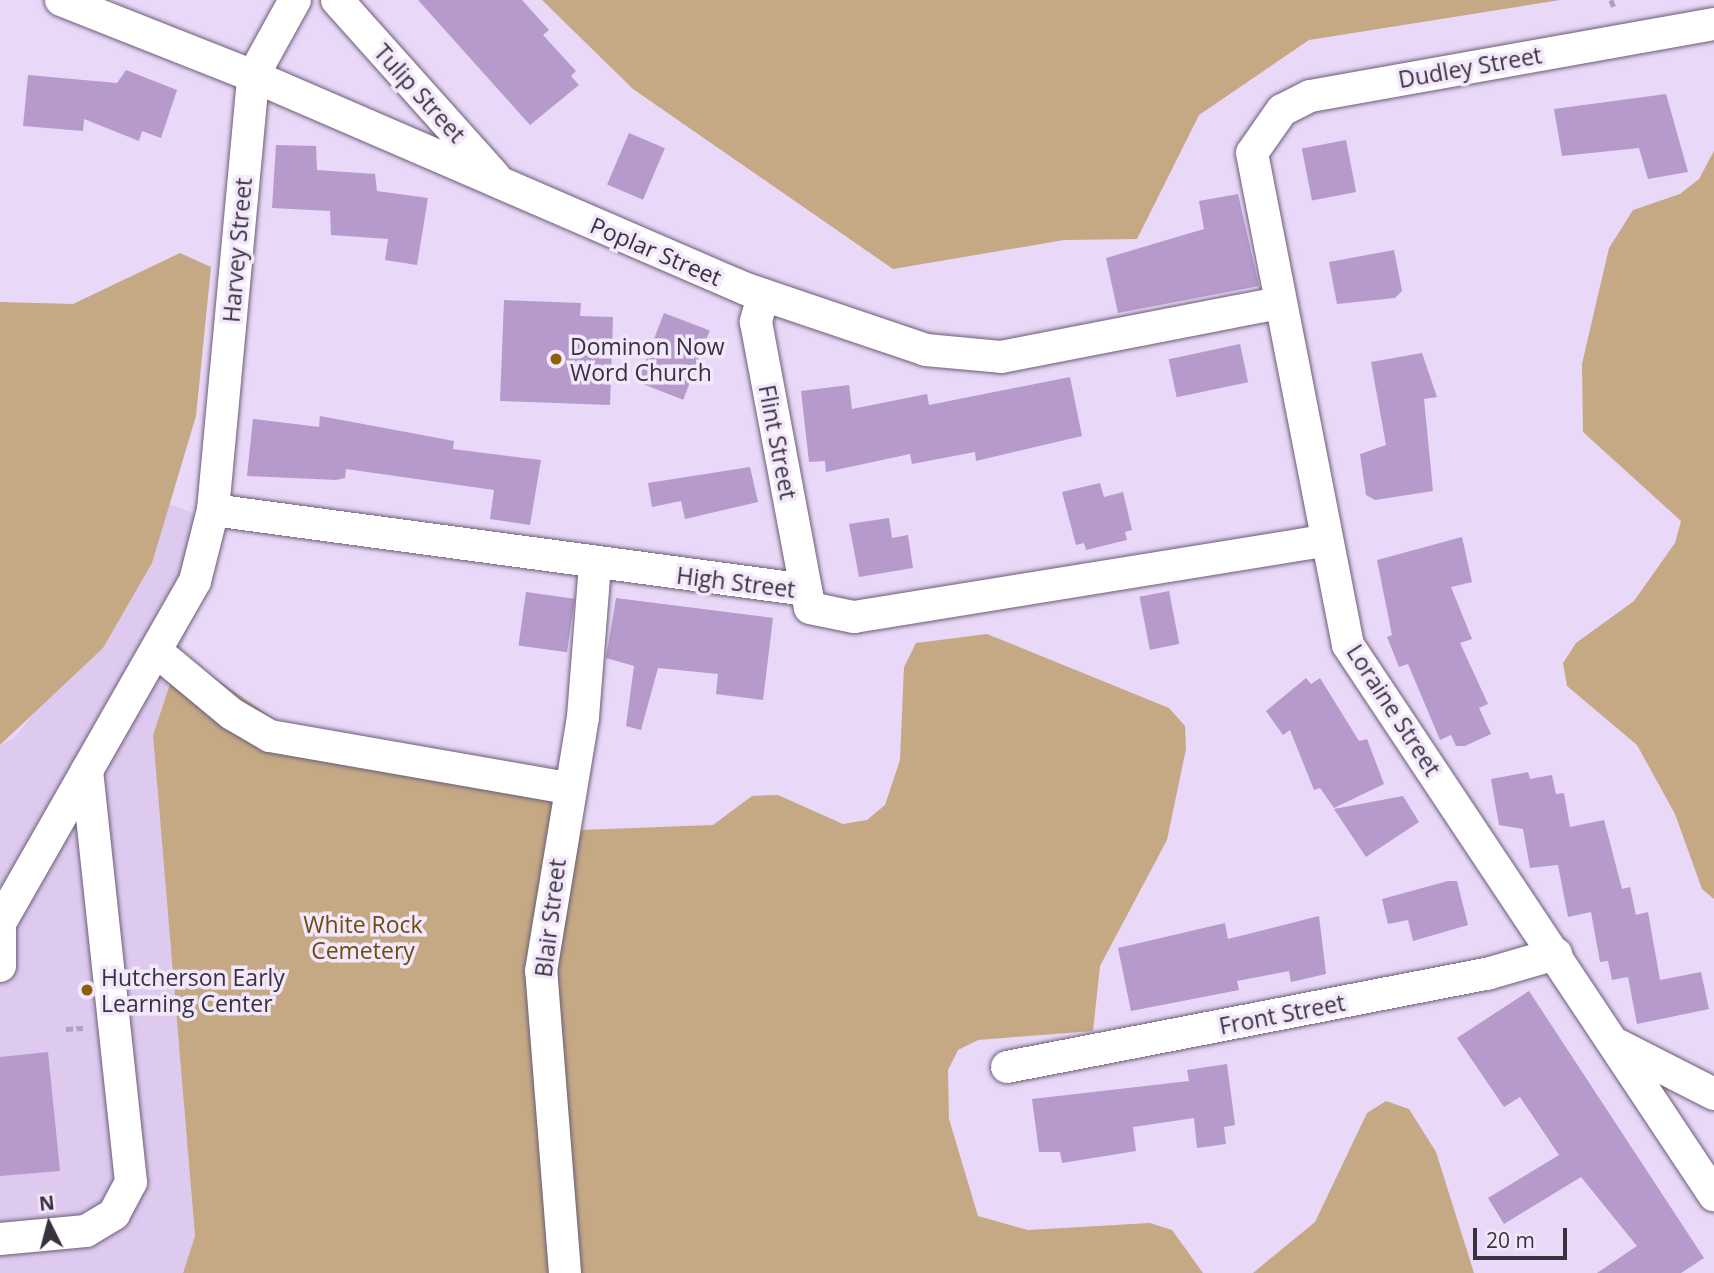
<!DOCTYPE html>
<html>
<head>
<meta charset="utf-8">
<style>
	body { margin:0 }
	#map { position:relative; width:1714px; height:1273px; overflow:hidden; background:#e9d8f7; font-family:"Open Sans",sans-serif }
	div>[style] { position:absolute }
	.built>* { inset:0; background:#dfcaef }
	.green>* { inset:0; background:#c4a984 }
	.building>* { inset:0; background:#b59acb; transform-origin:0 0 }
	.path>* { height:4.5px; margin-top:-2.25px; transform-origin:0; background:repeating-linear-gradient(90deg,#afa1ba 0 7px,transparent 0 10.5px) }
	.roads { filter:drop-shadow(0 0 2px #6c5d78) drop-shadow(0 0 2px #6c5d78) }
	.minor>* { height:32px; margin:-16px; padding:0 16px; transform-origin:16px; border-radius:16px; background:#fff }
	.dots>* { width:19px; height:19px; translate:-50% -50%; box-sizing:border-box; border:4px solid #f3e8fb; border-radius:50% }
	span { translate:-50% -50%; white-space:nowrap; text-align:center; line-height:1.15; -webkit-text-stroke:7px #f3e8fb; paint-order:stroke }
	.street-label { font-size:23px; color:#39323e }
	.poi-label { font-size:23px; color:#39323e }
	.left { translate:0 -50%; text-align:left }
	.park-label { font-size:23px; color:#6d4b11 }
	.north { position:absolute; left:14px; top:1189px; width:70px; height:70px; -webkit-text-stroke:5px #f3e8fb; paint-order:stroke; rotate:354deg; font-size:19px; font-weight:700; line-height:28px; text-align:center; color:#39323e }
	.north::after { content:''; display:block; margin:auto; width:24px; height:32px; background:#39323e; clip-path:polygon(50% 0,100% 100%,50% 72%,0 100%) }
	.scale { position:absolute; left:1473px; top:1228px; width:94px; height:32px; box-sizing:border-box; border:4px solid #39323e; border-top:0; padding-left:9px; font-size:21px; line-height:24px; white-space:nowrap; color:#39323e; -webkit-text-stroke:5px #f3e8fb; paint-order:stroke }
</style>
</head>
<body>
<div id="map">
	<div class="built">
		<div style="clip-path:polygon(167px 503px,223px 525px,153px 735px,195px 1236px,183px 1273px,0 1273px,0 745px,15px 737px,152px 563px)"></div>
	</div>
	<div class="green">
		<div style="clip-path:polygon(542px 0,1560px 0,1309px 40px,1199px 115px,1137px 239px,1064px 240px,893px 269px,633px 89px)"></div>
		<div style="clip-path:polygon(1714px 151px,1714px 899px,1702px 889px,1675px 814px,1637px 745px,1567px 686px,1563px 663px,1576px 643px,1634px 601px,1675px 543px,1681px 521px,1583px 432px,1582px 364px,1609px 248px,1633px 210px,1680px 194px,1699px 179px)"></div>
		<div style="clip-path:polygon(180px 253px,211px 267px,196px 416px,152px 563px,103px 648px,0 745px,0 302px,73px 304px)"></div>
		<div style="clip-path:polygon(987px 634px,1169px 708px,1185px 726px,1186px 749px,1167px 840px,1100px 966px,1093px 1031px,978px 1040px,958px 1050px,948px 1070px,949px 1119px,978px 1216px,1028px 1230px,1150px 1223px,1172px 1230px,1203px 1273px,183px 1273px,195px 1236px,153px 735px,180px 654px,278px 722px,587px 778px,581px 830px,713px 825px,752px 796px,778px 795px,843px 824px,867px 820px,885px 805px,900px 760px,904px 667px,916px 643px)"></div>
		<div style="clip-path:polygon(1386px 1101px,1409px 1109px,1436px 1152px,1474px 1273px,1253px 1273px,1315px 1222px,1367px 1113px)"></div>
	</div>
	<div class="building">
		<div style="clip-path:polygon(418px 0,522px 0,549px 30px,543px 35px,576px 71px,571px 76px,579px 85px,530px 125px)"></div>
		<div style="clip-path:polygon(126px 70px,177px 90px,161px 138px,142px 131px,139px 141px,84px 119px,83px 131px,23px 126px,28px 75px,117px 83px)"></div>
		<div style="clip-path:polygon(1666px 94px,1688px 172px,1648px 179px,1639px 148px,1562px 156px,1554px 109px)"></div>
		<div style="left:629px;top:133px;width:39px;height:56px;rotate:23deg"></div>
		<div style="left:1346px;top:140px;width:53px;height:45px;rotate:79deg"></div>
		<div style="clip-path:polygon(276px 145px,316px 146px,317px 170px,375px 174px,377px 191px,428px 198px,417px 265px,385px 260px,388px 239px,331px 235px,330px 211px,272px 208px)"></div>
		<div style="clip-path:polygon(1238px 194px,1259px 286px,1118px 313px,1106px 258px,1204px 229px,1199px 201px)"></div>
		<div style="clip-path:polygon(1394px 250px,1402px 291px,1395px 298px,1337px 304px,1329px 262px)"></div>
		<div style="clip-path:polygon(504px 300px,581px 303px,580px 316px,613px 317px,610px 405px,500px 401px)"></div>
		<div style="left:664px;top:313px;width:49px;height:74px;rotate:21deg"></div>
		<div style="left:1240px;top:344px;width:39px;height:73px;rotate:78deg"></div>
		<div style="clip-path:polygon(1422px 353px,1437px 397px,1424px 399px,1433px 491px,1375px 500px,1366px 495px,1360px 454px,1386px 445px,1371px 362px)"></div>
		<div style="clip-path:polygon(1070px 377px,1082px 436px,976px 461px,975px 452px,912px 464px,910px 454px,826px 472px,825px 461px,809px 462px,801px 391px,849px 385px,852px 409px,927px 394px,929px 405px)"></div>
		<div style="clip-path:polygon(320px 416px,454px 441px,453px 449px,541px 460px,530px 525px,490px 519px,494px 490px,346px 469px,345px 478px,336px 480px,247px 476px,253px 419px,319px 427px)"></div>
		<div style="clip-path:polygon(750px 467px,758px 502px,685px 519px,681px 501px,652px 507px,648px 483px)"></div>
		<div style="clip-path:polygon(1100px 483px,1104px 497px,1123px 492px,1132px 530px,1125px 532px,1127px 540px,1086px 550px,1084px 543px,1076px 545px,1062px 492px)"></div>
		<div style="clip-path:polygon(889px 518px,892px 538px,908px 535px,913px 568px,859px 577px,849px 524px)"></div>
		<div style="clip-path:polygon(1462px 537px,1472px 582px,1451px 587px,1472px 639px,1460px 643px,1488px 704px,1479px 708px,1491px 734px,1465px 746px,1456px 746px,1451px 735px,1440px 740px,1408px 664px,1399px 667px,1387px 637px,1392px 635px,1377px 560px)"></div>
		<div style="left:1169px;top:591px;width:54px;height:30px;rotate:79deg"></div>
		<div style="left:526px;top:592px;width:49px;height:54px;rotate:8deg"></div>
		<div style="clip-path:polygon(616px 598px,773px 618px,763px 700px,716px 694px,718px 674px,658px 668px,641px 730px,626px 726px,634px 666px,606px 658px)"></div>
		<div style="clip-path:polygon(1306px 678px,1311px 684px,1320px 678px,1359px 741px,1367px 739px,1384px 784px,1334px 808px,1320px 788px,1314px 790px,1290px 730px,1283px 735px,1266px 711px)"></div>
		<div style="clip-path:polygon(1528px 772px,1530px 779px,1552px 775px,1556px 794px,1564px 793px,1570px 827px,1604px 820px,1622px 889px,1630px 887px,1636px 915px,1648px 912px,1660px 980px,1701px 972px,1709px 1009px,1637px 1024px,1628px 977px,1612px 980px,1608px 961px,1600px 962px,1591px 912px,1568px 917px,1558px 865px,1530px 868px,1523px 829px,1499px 825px,1491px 779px)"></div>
		<div style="clip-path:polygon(1403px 796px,1419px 822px,1366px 857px,1334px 809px)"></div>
		<div style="clip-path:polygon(1448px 881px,1457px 881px,1468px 925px,1413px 941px,1408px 920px,1388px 924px,1382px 899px)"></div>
		<div style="clip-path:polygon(1319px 916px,1326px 974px,1291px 982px,1289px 971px,1237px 981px,1239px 990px,1131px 1011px,1118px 948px,1225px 923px,1228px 939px)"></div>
		<div style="clip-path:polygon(1529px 991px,1704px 1258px,1681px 1273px,1597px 1273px,1637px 1246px,1581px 1177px,1504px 1224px,1488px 1198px,1559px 1155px,1520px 1097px,1504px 1107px,1457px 1038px)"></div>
		<div style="clip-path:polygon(48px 1052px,60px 1171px,0 1176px,0 1057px)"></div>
		<div style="clip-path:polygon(1227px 1064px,1235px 1125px,1224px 1127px,1226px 1144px,1197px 1148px,1194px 1118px,1133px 1127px,1136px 1151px,1062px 1163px,1060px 1152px,1039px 1152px,1032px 1099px,1189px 1081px,1187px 1070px)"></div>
	</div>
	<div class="path">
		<div style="left:1611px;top:0;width:10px;rotate:66deg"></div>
		<div style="left:66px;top:1029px;width:17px;rotate:-3deg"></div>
	</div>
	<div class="roads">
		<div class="minor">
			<div style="left:61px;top:0;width:206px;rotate:21.6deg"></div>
			<div style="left:253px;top:76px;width:537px;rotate:23.37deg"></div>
			<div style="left:746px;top:289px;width:190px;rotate:18.7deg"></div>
			<div style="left:926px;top:350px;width:75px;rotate:5.3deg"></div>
			<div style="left:1001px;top:357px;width:282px;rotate:-11deg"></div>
			<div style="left:337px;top:0;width:237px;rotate:48.2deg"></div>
			<div style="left:1714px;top:24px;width:410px;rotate:169.9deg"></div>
			<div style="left:1310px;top:96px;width:31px;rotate:153deg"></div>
			<div style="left:1282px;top:110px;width:52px;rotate:124.9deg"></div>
			<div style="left:1252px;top:153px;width:501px;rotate:78.96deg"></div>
			<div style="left:1348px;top:645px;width:661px;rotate:56.36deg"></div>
			<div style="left:763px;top:295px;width:28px;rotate:105deg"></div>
			<div style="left:756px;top:322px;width:273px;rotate:79.4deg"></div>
			<div style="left:213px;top:510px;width:598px;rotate:7.68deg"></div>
			<div style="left:806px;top:590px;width:18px;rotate:77deg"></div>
			<div style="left:810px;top:608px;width:45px;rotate:11.6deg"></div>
			<div style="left:854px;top:617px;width:479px;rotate:-9.2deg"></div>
			<div style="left:156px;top:651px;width:99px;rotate:39.7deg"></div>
			<div style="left:232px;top:714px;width:44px;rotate:30.1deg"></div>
			<div style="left:270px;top:736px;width:302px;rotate:9.9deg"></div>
			<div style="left:0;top:923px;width:394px;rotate:-60.3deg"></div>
			<div style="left:195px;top:581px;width:73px;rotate:-75.8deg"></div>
			<div style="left:213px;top:510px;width:436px;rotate:-84.7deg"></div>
			<div style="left:253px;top:76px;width:87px;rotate:-61.1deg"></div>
			<div style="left:0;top:929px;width:37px;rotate:90deg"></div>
			<div style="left:1616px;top:1044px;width:110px;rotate:27deg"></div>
			<div style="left:1007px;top:1067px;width:489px;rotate:-11deg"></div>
			<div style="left:1487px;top:974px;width:72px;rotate:-16.2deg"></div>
			<div style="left:0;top:1239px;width:86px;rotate:-5.3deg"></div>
			<div style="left:86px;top:1231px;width:33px;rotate:-31deg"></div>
			<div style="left:114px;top:1214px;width:36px;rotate:-62deg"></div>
			<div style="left:131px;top:1182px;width:414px;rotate:-96.1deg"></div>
			<div style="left:565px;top:1273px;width:303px;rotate:-94.5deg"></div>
			<div style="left:541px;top:971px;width:257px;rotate:-80.6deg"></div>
			<div style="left:583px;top:717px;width:152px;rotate:-85.5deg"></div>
		</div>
	</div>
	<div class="dots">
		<div style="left:556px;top:359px;background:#8e6009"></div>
		<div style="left:87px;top:990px;background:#8e6009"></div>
	</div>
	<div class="street-label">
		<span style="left:1470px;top:67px;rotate:-10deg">Dudley Street</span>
		<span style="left:420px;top:93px;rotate:48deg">Tulip Street</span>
		<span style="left:237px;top:250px;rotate:-85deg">Harvey Street</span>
		<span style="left:656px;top:251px;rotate:23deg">Poplar Street</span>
		<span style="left:778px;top:442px;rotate:79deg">Flint Street</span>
		<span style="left:736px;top:582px;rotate:7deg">High Street</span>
		<span style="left:1394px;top:710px;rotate:57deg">Loraine Street</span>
		<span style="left:550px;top:918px;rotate:-83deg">Blair Street</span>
		<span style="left:1282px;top:1014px;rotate:-11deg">Front Street</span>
	</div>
	<div class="poi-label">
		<span class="left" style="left:570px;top:359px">Dominon Now<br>Word Church</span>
		<span class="left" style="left:101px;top:990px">Hutcherson Early<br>Learning Center</span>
	</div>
	<div class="park-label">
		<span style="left:363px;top:937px">White Rock<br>Cemetery</span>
	</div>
	<div class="north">N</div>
	<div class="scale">20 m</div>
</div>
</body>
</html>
